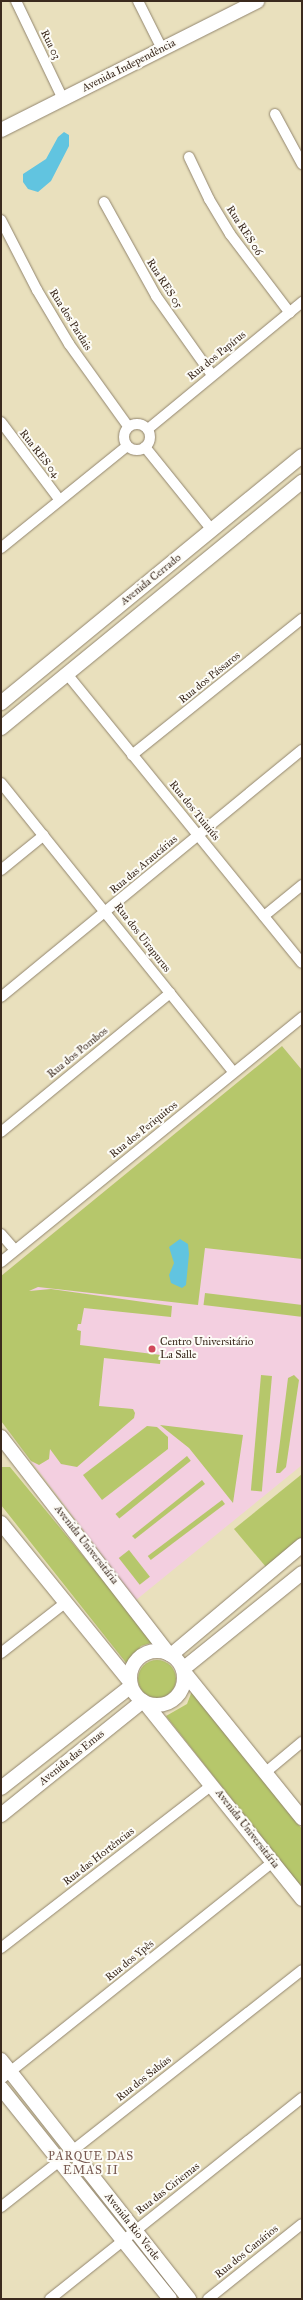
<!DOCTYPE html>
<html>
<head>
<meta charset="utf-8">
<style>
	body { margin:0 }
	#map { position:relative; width:303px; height:2300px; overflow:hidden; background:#e9e0bd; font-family:"IM FELL Great Primer",serif }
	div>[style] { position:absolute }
	.built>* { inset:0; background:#f3cfe0 }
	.green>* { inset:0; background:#b6c76b; transform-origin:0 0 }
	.round { border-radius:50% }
	.water>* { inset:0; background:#61c4e0 }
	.roads { filter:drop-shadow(0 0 1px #92856e) drop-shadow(0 0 1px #92856e) }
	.street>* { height:10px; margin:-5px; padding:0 5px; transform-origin:5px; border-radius:5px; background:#fff }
	.street>.ring { margin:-5px; padding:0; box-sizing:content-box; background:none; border:10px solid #fff; border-radius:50% }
	.secondary>* { height:14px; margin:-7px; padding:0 7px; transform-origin:7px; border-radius:7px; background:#fff }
	.secondary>.ring { margin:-7px; padding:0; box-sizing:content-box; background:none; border:14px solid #fff; border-radius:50% }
	.dots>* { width:11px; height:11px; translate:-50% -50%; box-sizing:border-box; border:2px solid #fdfcf7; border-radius:50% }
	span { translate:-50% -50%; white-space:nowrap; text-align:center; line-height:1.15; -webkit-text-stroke:4px #fdfcf7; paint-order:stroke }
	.street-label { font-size:11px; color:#3b2a1e }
	.poi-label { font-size:11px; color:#3b2a1e }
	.left { translate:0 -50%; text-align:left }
	.neighbourhood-label { font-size:12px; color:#775950; letter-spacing:1px }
	.frame { position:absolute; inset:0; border:2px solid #3b2a1e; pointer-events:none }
</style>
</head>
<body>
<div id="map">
	<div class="built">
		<div style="clip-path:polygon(282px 1046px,302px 1070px,302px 1465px,136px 1600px,1px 1421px,1px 1276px)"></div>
	</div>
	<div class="green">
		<div style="clip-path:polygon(282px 1046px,302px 1070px,302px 1259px,205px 1248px,198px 1305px,38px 1287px,29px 1291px,51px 1289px,172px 1306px,171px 1317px,84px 1308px,81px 1324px,78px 1324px,77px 1330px,81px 1331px,80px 1345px,161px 1355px,160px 1364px,104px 1358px,99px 1406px,133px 1409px,135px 1413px,134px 1418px,77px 1467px,61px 1464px,50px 1449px,49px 1459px,39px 1465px,31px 1461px,1px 1421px,1px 1276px)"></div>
		<div style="left:205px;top:1293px;width:98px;height:12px;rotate:7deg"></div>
		<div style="left:261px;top:1375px;width:11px;height:116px;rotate:5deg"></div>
		<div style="clip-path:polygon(294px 1375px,299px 1380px,286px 1467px,280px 1473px,276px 1473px,288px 1378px)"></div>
		<div style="clip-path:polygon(160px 1425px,243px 1435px,233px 1503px,189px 1448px)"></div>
		<div style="clip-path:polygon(147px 1426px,157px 1427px,168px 1437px,168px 1449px,102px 1500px,83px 1475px)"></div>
		<div style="left:187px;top:1456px;width:6px;height:92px;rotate:51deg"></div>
		<div style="clip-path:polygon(1px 1467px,10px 1467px,154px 1642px,141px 1646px,127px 1664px,1px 1505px)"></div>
		<div style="clip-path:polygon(302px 1474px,302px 1537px,266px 1567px,234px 1529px)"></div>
		<div style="clip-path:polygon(202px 1480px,205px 1484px,135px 1539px,132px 1536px)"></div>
		<div style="left:222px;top:1500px;width:5px;height:93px;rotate:53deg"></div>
		<div style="left:129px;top:1550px;width:34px;height:13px;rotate:52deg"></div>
		<div class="round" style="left:138px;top:1660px;width:38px;height:38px"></div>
		<div style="clip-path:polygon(192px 1691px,302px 1829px,302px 1888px,166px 1716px,187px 1704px)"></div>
	</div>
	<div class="water">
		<div style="clip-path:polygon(64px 132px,69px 135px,69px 146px,51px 181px,38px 192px,28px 189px,23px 182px,23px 174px,46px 159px,58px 137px)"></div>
		<div style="clip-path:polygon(180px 1239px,188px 1244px,189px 1254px,186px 1285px,182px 1288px,171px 1283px,169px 1275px,174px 1263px,169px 1247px)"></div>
	</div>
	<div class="roads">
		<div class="street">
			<div style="left:16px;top:1px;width:109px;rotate:64.4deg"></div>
			<div style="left:138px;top:1px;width:54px;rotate:63.4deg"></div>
			<div style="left:275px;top:114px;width:57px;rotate:61.6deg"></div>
			<div style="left:189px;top:157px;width:47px;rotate:64.5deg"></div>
			<div style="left:209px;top:199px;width:41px;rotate:59deg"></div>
			<div style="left:230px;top:234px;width:99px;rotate:52.8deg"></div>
			<div style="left:104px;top:202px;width:107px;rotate:61deg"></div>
			<div style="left:156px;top:296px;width:97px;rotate:54.7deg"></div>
			<div style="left:1px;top:220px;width:79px;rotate:62.8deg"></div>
			<div style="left:37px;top:290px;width:63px;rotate:59.3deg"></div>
			<div style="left:69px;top:344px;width:101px;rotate:54.3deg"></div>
			<div style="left:1px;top:422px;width:96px;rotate:53deg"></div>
			<div class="ring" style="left:124px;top:424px;width:16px;height:16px"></div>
			<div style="left:148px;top:429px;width:200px;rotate:-39.5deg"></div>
			<div style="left:145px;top:447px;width:107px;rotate:51.1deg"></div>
			<div style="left:1px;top:548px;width:162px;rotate:-39deg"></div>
			<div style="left:67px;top:674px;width:372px;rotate:50.9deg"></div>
			<div style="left:132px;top:755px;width:218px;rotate:-38.7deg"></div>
			<div style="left:1px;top:783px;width:371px;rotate:51.2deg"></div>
			<div style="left:1px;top:870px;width:55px;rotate:-39.1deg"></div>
			<div style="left:264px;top:916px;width:49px;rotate:-39.2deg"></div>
			<div style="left:1px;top:997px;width:389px;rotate:-39.4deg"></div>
			<div style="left:1px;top:1132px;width:219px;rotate:-39.4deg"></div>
			<div style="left:1px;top:1234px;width:21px;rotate:49deg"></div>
			<div style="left:1px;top:1262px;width:388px;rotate:-39.1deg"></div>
			<div style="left:1px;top:1653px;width:81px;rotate:-38deg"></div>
			<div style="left:266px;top:1772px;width:47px;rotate:-39.8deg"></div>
			<div style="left:1px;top:1948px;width:267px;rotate:-37.7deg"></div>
			<div style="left:1px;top:2079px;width:348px;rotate:-38.6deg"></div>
			<div style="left:1px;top:2207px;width:383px;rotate:-38.2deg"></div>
			<div style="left:50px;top:2299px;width:322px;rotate:-38.6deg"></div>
			<div style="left:208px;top:2299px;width:120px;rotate:-38.6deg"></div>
		</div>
		<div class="secondary">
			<div style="left:1px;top:130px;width:287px;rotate:-26.7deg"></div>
			<div style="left:1px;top:703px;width:389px;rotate:-39.4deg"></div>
			<div style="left:1px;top:728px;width:389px;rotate:-39.3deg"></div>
			<div style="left:1px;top:1437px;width:274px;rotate:52.3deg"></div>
			<div style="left:1px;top:1523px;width:205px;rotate:50.9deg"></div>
			<div class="ring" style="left:130px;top:1651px;width:40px;height:40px"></div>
			<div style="left:171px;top:1655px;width:171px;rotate:-40deg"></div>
			<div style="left:183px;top:1669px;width:153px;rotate:-38.9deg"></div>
			<div style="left:184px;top:1672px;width:188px;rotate:51.1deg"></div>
			<div style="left:146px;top:1704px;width:250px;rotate:51.3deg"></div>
			<div style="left:1px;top:1788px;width:165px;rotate:-38.1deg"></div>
			<div style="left:1px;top:1815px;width:182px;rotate:-38.8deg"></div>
			<div style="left:1px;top:2060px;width:304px;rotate:51.8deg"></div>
			<div style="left:1px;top:2088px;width:270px;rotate:51.3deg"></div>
		</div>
	</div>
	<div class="dots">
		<div style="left:152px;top:1349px;background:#d1495b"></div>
	</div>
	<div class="street-label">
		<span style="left:50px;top:45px;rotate:64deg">Rua 03</span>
		<span style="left:129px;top:66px;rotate:-27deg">Avenida Independência</span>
		<span style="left:244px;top:231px;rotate:57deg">Rua RES 06</span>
		<span style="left:164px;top:284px;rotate:57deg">Rua RES 05</span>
		<span style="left:70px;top:320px;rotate:58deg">Rua dos Pardais</span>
		<span style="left:217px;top:356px;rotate:-39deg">Rua dos Papírus</span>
		<span style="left:39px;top:454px;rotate:52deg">Rua RES 04</span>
		<span style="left:151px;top:580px;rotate:-39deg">Avenida Cerrado</span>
		<span style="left:210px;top:678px;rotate:-39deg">Rua dos Pássaros</span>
		<span style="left:194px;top:811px;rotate:51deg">Rua dos Tuiuiús</span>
		<span style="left:144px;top:865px;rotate:-40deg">Rua das Araucárias</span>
		<span style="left:142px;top:938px;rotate:52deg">Rua dos Uirapurus</span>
		<span style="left:78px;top:1053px;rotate:-39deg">Rua dos Pombos</span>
		<span style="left:144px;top:1130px;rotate:-39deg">Rua dos Periquitos</span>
		<span style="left:86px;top:1545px;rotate:52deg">Avenida Universitária</span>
		<span style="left:72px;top:1758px;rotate:-39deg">Avenida das Emas</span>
		<span style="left:247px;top:1829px;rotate:52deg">Avenida Universitária</span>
		<span style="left:99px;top:1857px;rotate:-38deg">Rua das Hortências</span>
		<span style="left:130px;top:1961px;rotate:-39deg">Rua dos Ypês</span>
		<span style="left:144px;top:2079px;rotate:-38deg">Rua dos Sabías</span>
		<span style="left:168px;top:2189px;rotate:-38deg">Rua das Ciriemas</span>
		<span style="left:132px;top:2227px;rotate:52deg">Avenida Rio Verde</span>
		<span style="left:247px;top:2252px;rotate:-39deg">Rua dos Canários</span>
	</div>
	<div class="poi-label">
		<span class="left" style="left:160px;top:1349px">Centro Universitário<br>La Salle</span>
	</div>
	<div class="neighbourhood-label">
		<span style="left:91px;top:2164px">PARQUE DAS<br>EMAS II</span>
	</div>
	<div class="frame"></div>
</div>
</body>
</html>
